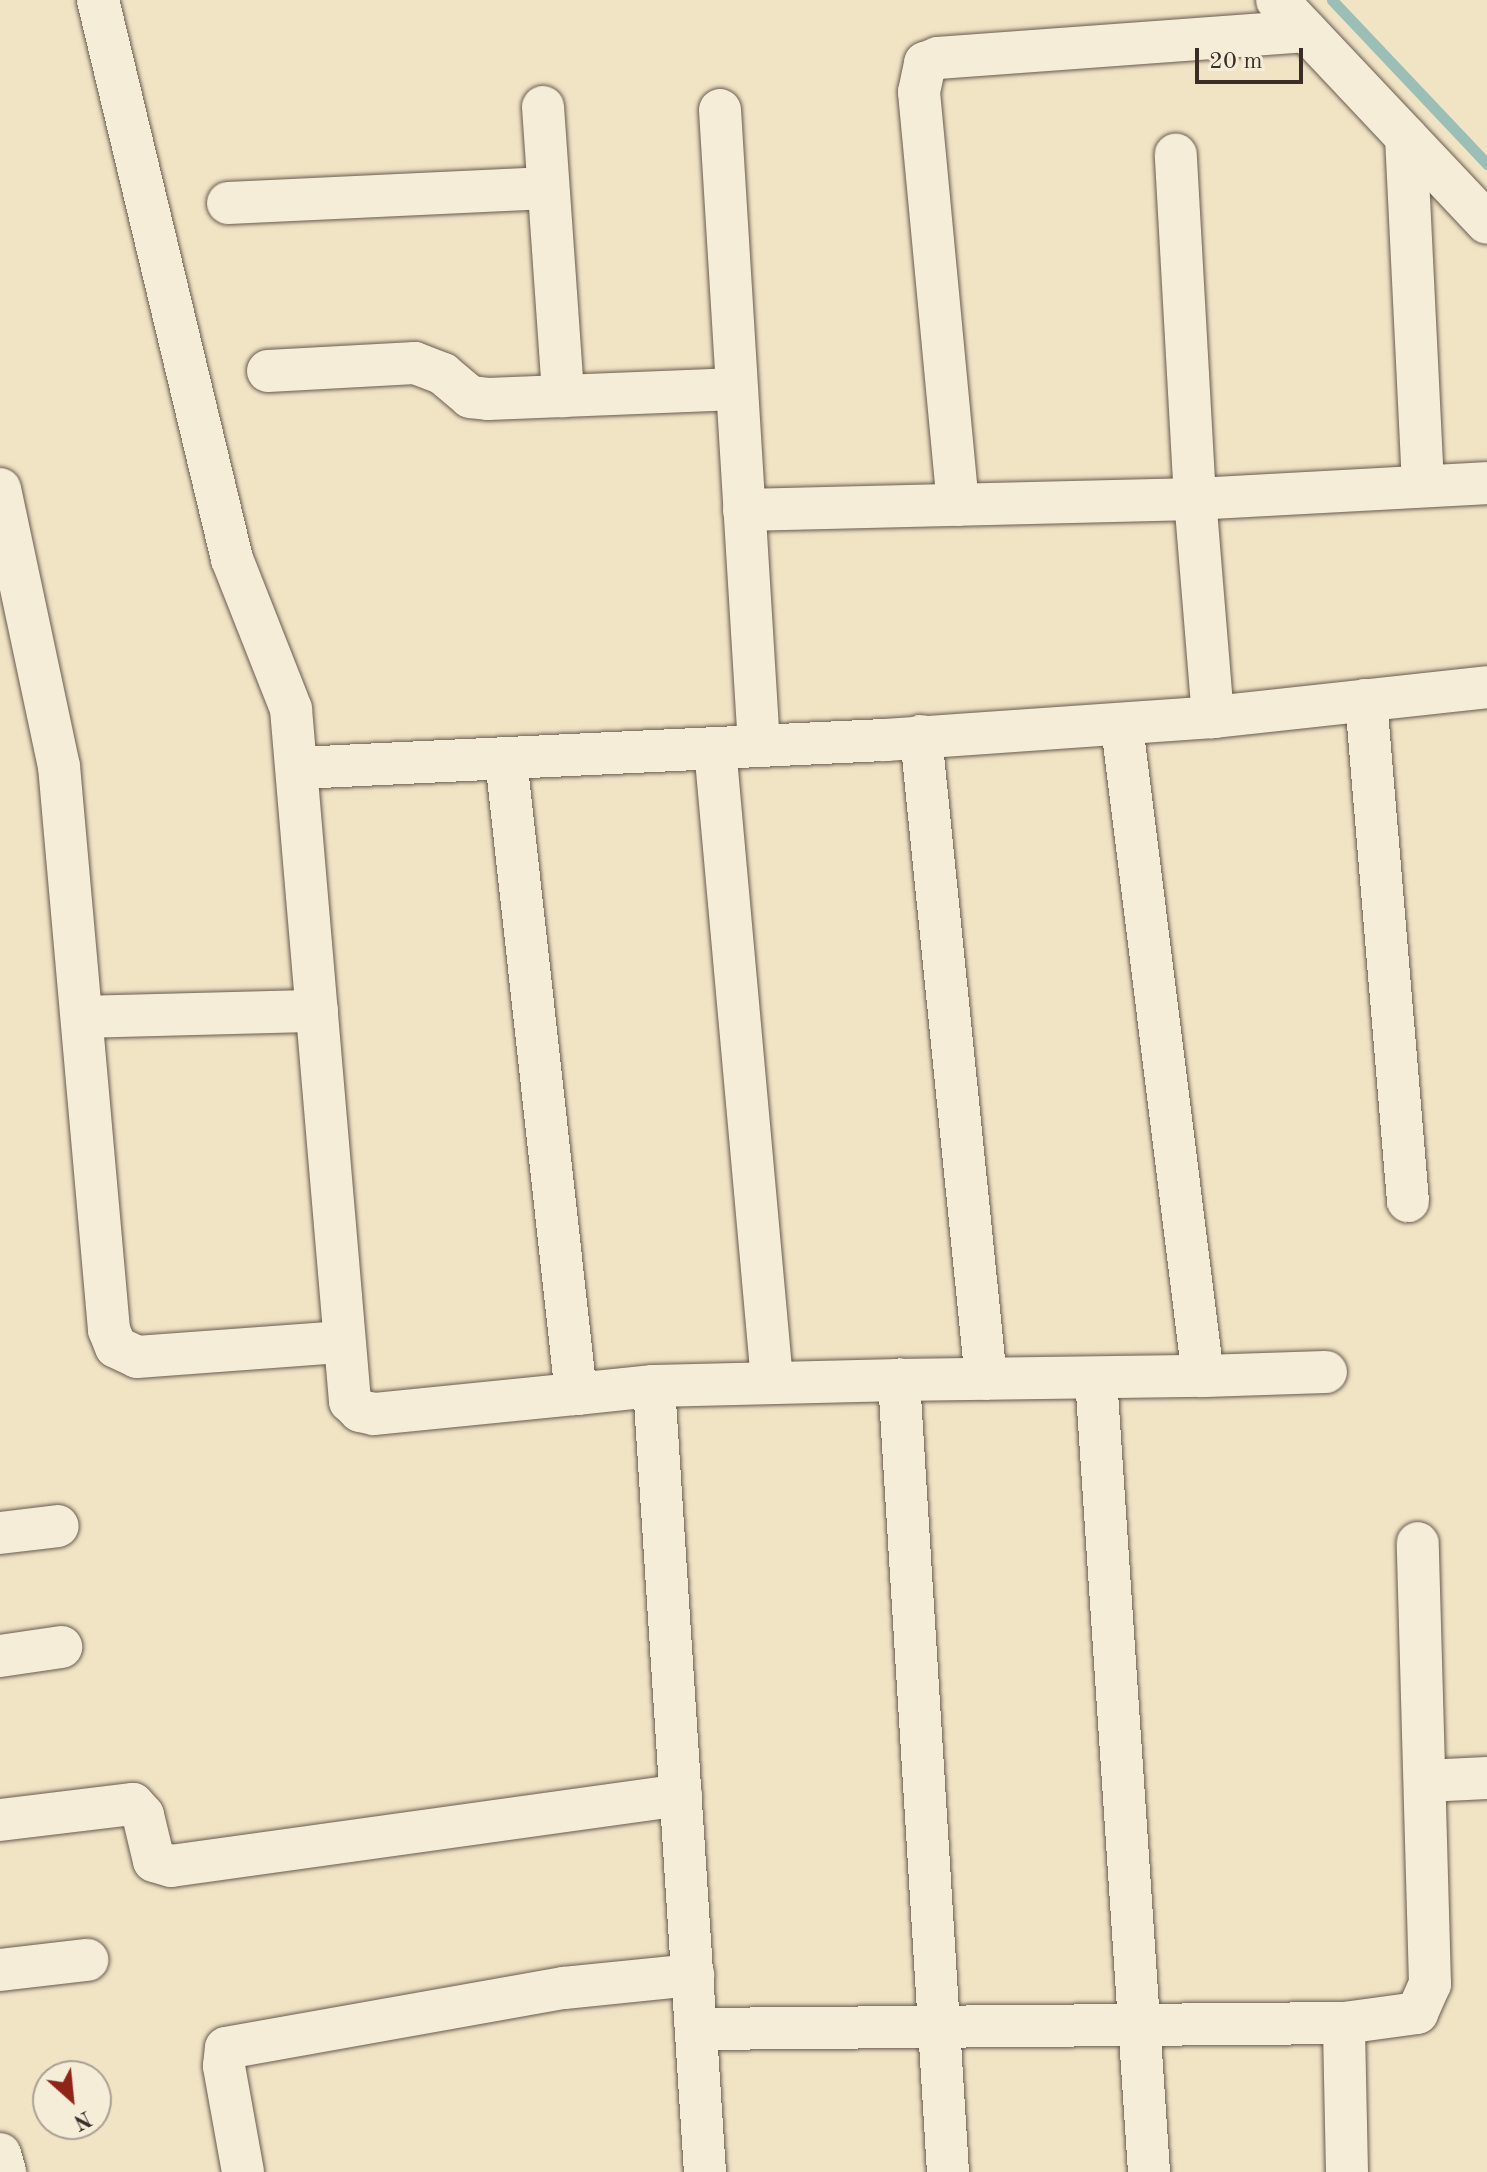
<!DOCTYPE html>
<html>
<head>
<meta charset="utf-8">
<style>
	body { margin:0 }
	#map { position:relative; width:1487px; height:2172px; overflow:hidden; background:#f1e4c5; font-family:"Old Standard TT",serif }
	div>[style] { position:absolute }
	.stream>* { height:11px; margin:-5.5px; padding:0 5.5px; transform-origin:5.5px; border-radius:5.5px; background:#9bbeb6 }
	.roads { filter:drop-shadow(0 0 2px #685b4f) drop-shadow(0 0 2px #685b4f) }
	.minor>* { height:42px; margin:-21px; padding:0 21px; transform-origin:21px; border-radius:21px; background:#f6edd9 }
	span { translate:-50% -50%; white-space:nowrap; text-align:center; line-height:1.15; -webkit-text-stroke:8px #f6edd9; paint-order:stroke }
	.north { position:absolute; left:32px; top:2060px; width:80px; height:80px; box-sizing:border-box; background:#f6edd9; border:2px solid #aba092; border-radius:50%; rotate:153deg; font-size:22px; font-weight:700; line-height:32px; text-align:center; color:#3a2d28 }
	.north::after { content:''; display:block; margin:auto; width:28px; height:36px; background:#8f2418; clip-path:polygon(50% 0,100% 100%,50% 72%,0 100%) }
	.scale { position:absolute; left:1195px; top:48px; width:108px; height:36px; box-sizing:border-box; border:4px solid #3a2d28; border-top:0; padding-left:10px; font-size:24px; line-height:28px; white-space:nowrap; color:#3a2d28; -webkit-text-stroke:6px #f6edd9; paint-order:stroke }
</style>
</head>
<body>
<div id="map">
	<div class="stream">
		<div style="left:1332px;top:0;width:226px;rotate:46.6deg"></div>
	</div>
	<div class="roads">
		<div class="minor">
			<div style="left:98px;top:0;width:575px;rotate:76.52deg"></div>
			<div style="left:232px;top:559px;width:161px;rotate:68.5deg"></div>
			<div style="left:291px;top:709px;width:695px;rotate:85.13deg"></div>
			<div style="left:350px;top:1401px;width:14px;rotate:45deg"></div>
			<div style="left:360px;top:1411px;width:14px;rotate:12deg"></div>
			<div style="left:374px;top:1414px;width:203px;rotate:-5.7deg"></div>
			<div style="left:1277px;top:0;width:306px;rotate:46.7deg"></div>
			<div style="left:543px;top:107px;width:290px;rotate:86deg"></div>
			<div style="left:720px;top:110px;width:637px;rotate:86.49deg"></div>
			<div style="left:1406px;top:137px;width:348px;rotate:87.2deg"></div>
			<div style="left:228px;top:203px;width:320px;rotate:-2.7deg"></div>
			<div style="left:268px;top:371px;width:147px;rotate:-3.1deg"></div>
			<div style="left:415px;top:363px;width:30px;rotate:21deg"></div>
			<div style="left:443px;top:374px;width:35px;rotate:40deg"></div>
			<div style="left:470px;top:397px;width:18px;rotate:6deg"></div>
			<div style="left:488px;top:399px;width:249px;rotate:-2.3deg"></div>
			<div style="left:0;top:489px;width:283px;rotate:78deg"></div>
			<div style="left:59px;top:766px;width:566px;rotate:84.93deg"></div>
			<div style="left:109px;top:1330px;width:18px;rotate:68deg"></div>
			<div style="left:116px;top:1347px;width:23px;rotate:25deg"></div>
			<div style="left:137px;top:1357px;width:206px;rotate:-4.2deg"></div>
			<div style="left:958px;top:505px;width:415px;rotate:-95.4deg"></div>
			<div style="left:919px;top:92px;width:30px;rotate:-78deg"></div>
			<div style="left:925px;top:63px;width:14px;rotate:-21deg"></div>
			<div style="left:938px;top:58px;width:369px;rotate:-4.2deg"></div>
			<div style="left:744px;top:510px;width:451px;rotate:-1.4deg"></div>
			<div style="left:1195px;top:499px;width:345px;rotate:-93.2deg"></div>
			<div style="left:1366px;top:700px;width:503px;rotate:85.21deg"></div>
			<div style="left:1213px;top:717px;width:276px;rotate:-6.2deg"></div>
			<div style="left:1122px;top:726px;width:655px;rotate:82.9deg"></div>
			<div style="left:1203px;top:1376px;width:123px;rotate:-1.9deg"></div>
			<div style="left:921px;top:736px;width:646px;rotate:84.23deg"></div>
			<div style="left:715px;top:748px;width:636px;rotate:84.85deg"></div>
			<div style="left:506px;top:759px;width:639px;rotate:83.71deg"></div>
			<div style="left:576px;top:1394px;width:78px;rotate:-5.9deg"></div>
			<div style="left:654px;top:1386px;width:245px;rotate:-1.4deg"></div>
			<div style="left:299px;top:768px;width:587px;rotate:-2.74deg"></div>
			<div style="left:885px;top:740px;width:329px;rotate:-4deg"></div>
			<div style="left:1213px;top:717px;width:219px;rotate:-94.7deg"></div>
			<div style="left:1195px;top:499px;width:292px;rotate:-3.1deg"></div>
			<div style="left:82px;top:1017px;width:235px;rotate:-1.5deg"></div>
			<div style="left:1096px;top:1378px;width:796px;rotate:86.18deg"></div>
			<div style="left:654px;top:1386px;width:788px;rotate:86.29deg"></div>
			<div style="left:0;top:1533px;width:58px;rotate:-6.9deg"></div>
			<div style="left:0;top:1656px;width:62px;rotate:-8.4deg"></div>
			<div style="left:1425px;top:1781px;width:62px;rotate:-2.8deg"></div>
			<div style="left:0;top:1820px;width:134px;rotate:-6.9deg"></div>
			<div style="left:133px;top:1804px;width:15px;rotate:48deg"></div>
			<div style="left:143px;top:1815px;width:47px;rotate:76.6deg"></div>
			<div style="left:154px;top:1861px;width:18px;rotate:16deg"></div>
			<div style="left:171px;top:1866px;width:515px;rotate:-7.93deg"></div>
			<div style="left:0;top:1970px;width:88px;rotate:-6.6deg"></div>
			<div style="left:697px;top:2029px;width:647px;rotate:-0.53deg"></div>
			<div style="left:0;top:2154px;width:19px;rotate:74deg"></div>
			<div style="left:243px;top:2172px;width:108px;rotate:-100.2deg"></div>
			<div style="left:224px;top:2066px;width:18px;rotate:-84deg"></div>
			<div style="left:226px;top:2048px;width:343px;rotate:-10.1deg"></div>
			<div style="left:564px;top:1988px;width:130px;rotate:-5.8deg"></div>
			<div style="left:948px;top:2172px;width:794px;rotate:-93.54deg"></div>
			<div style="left:899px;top:1380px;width:304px;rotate:-0.8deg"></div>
			<div style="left:1347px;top:2172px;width:149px;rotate:-91.2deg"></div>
			<div style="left:1344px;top:2023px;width:74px;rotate:-7.8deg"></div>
			<div style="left:1417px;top:2013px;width:32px;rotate:-66deg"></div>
			<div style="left:1430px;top:1984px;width:441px;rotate:-91.6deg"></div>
		</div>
	</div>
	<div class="north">N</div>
	<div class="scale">20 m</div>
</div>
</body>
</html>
